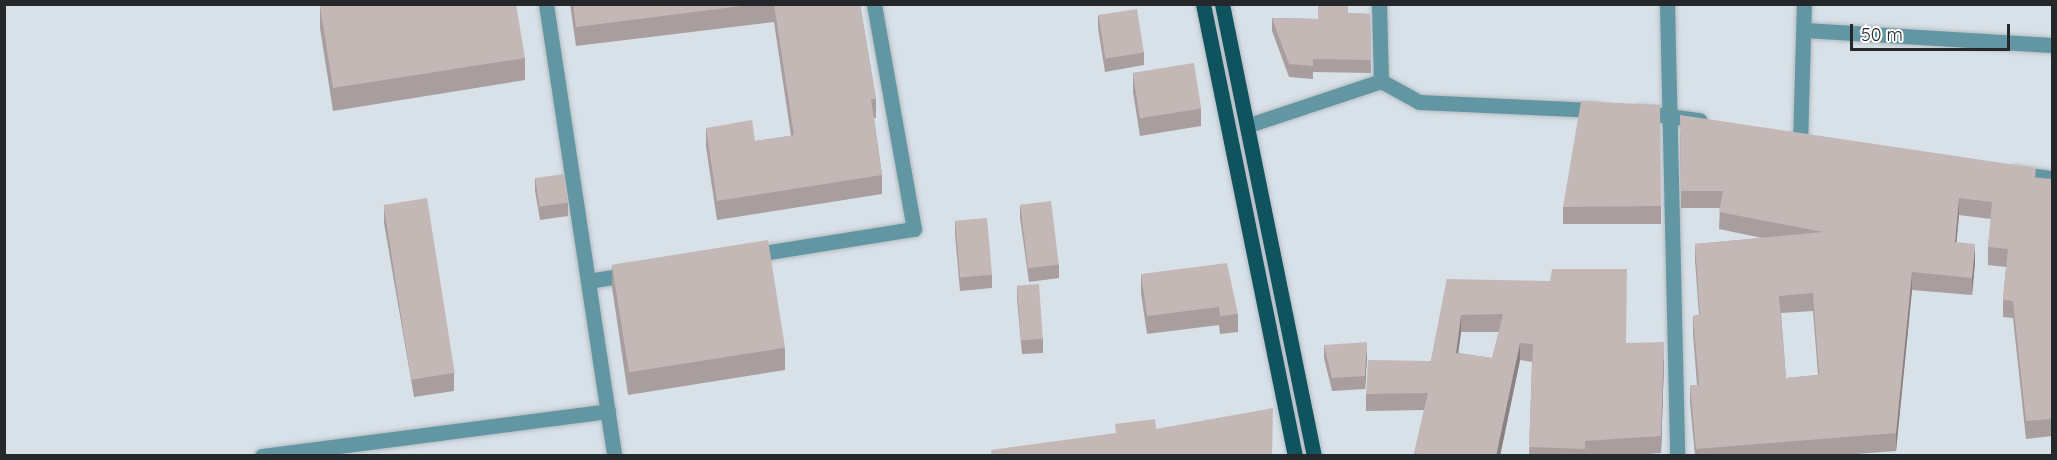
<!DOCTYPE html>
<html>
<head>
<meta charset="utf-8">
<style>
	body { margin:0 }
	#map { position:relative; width:2057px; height:460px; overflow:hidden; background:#d8e1e8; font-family:Quicksand,sans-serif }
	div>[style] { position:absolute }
	.roads { filter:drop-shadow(0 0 2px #b4bcc2) drop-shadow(0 0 2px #b4bcc2) }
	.minor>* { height:15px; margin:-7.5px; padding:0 7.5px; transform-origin:7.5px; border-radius:7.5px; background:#6296a2 }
	.major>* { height:15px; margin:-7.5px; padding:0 7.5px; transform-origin:7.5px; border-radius:7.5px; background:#0f535f }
	.wall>* { inset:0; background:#a89e9d; transform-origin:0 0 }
	.shaded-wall>* { inset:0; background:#88817f }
	.building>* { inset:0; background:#c3b8b6; transform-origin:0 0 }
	span { translate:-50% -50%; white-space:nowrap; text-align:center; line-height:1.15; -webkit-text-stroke:5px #fff; paint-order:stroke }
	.frame { position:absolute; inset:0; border:6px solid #25282a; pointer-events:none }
	.scale { position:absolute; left:1850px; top:24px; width:160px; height:27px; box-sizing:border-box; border:3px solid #25282a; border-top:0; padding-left:8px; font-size:18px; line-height:21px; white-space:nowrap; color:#25282a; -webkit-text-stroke:4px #fff; paint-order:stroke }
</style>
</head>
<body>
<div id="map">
	<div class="roads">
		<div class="minor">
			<div style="left:546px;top:4px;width:457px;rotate:81.4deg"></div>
			<div style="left:1667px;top:4px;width:452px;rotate:88.7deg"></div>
			<div style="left:1804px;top:30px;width:248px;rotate:3.5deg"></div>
			<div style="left:1381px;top:81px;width:43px;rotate:28.9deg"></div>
			<div style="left:1419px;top:102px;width:179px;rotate:2.6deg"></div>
			<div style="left:1639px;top:112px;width:61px;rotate:7.6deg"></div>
			<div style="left:1249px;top:125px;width:139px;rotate:-18.4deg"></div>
			<div style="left:1381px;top:81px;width:77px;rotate:-91.5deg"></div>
			<div style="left:1800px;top:144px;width:140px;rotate:-88.4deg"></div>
			<div style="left:2015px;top:173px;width:37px;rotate:8deg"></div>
			<div style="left:751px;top:255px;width:165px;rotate:-9.1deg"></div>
			<div style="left:914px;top:229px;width:229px;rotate:-100.1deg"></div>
			<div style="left:588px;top:281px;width:45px;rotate:-9deg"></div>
			<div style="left:262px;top:456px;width:349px;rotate:-7.4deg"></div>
		</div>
		<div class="major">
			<div style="left:1203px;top:4px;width:461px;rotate:78.5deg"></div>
			<div style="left:1222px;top:4px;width:461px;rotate:78.5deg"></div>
		</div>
	</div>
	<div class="wall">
		<div style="clip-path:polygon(570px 4px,860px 4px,876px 99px,876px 118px,874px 118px,882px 175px,882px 194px,717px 220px,706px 147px,706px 128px,755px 141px,791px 136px,774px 22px,576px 46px)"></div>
		<div style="clip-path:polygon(320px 6px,525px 58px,525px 80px,333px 111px,320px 28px)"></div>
		<div style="clip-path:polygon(1348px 13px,1370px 14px,1371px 73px,1313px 72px,1313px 79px,1289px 77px,1272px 31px,1272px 18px,1318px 19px)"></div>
		<div style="clip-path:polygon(1098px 15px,1144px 52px,1144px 65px,1105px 72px,1098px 28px)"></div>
		<div style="clip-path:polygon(1133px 73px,1201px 108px,1201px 126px,1140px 136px,1133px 92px)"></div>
		<div style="clip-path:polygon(evenodd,1680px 132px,2052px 179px,2052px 436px,2026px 439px,2013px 318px,2003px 317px,2003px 300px,2006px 267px,1988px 265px,1988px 247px,1991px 219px,1959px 215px,1956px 243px,1975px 262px,1972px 295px,1912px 290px,1896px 451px,1831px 456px,1695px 456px,1690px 403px,1690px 385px,1697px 385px,1693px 333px,1693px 316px,1699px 315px,1695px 261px,1695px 244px,1762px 238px,1719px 229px,1720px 208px,1681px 208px,1680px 132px,1813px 311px,1818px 375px,1786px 378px,1781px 313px,1813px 311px)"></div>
		<div style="clip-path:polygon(535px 178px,568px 203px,568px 216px,540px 220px,535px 191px)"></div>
		<div style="clip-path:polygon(384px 205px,454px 373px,454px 391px,414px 397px,384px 223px)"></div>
		<div style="clip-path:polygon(1020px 205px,1059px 265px,1059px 278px,1029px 282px,1020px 218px)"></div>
		<div style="left:1661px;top:206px;width:18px;height:98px;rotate:90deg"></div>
		<div style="clip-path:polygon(955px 221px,992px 275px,992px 288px,960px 291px,955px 234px)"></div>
		<div style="clip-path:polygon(612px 265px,785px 348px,785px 370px,628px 395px,612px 287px)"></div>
		<div style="clip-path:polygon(1141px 274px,1238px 314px,1238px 332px,1220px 334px,1219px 325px,1147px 334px,1141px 293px)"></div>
		<div style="clip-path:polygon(evenodd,1447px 279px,1626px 343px,1664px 360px,1661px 453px,1625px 456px,1529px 456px,1532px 362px,1520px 360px,1500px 456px,1414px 456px,1424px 410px,1366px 411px,1366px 394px,1431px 361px,1447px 279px,1461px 332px,1499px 332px,1492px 358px,1458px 353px,1461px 332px)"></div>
		<div style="clip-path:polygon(1017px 286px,1043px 339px,1043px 353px,1022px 354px,1017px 299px)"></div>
		<div style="clip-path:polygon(1324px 345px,1367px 356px,1365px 389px,1332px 391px,1324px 358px)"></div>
	</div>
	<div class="shaded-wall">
		<div style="clip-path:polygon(1959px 198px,1959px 215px,1955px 260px,1955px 242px)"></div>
		<div style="clip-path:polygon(1975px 244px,1975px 262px,1972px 295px,1972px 278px)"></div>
		<div style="clip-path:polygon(1912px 272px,1912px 290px,1896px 451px,1896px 433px)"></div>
		<div style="clip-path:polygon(1461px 315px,1461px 332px,1456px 370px,1456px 353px)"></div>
		<div style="clip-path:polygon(1367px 342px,1367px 356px,1365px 389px,1365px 376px)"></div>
		<div style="clip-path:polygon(1664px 342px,1664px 360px,1661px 453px,1661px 436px)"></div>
		<div style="clip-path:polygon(1520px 343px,1520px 360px,1500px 456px,1496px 456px)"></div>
	</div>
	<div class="building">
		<div style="clip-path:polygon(327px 4px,516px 4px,525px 58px,333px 88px,320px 6px)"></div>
		<div style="clip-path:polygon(573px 4px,757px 4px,576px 27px)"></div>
		<div style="clip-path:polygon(774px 4px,860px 4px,876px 99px,871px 99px,882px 175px,717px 201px,706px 128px,752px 120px,755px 141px,794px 135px)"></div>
		<div style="clip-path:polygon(1318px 4px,1348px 4px,1348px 13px,1370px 14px,1371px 60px,1313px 59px,1313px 66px,1289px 64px,1272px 18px,1318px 19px)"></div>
		<div style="left:1137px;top:9px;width:44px;height:39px;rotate:81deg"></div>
		<div style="left:1194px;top:63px;width:46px;height:62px;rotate:81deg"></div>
		<div style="clip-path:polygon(1581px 101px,1660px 105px,1661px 206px,1563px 207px)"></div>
		<div style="clip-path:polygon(evenodd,1680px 115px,2036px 168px,2035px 178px,2052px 179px,2052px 419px,2026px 421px,2013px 301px,2003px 300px,2008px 249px,1988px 247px,1992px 202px,1959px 198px,1955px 242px,1975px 244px,1972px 278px,1912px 272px,1896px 433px,1696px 449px,1690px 385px,1699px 385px,1693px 316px,1700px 315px,1695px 244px,1823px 232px,1719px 212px,1723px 191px,1681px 191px,1680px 115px,1813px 293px,1819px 375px,1786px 378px,1779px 296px,1813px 293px)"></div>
		<div style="left:564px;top:174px;width:29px;height:29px;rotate:82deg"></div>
		<div style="left:427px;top:198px;width:177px;height:44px;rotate:81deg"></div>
		<div style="left:1051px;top:201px;width:64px;height:31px;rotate:83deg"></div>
		<div style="left:987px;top:218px;width:57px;height:32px;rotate:85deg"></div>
		<div style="left:768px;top:240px;width:109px;height:158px;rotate:81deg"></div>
		<div style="clip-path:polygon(1227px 263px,1238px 314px,1220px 316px,1219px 307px,1147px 316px,1141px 274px)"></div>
		<div style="clip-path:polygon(evenodd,1552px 269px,1627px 269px,1626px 343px,1664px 342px,1661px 436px,1585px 441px,1585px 449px,1529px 447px,1533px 344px,1520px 343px,1496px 456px,1427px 456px,1414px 453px,1428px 393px,1366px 394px,1368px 360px,1431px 361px,1447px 279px,1550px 281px,1552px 269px,1503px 314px,1492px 358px,1456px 353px,1461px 315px,1503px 314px)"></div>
		<div style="left:1039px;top:284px;width:55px;height:22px;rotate:86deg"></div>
		<div style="clip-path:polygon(1367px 342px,1365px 376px,1332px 378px,1324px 345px)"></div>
		<div style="clip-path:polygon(1273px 408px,1272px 456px,992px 456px,991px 450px,1116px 433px,1115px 424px,1155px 419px,1156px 429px)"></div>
	</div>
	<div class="frame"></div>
	<div class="scale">50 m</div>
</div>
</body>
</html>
